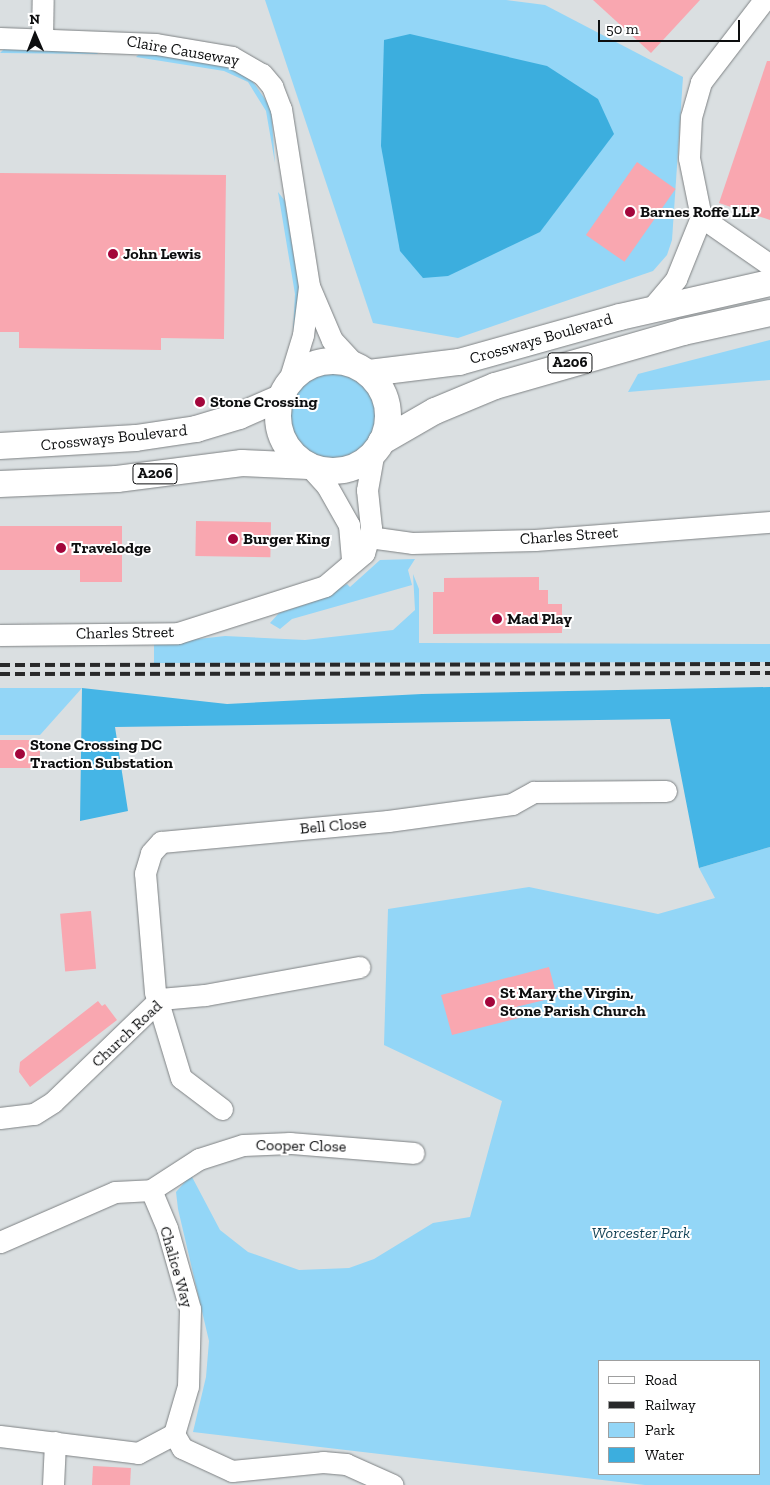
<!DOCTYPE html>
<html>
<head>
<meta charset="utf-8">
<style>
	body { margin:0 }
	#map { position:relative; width:770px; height:1485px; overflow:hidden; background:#dadfe1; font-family:"Zilla Slab",serif }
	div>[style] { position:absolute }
	.green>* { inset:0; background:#93d6f7 }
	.round { border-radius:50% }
	.forest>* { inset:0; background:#45b5e6 }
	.water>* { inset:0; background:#3caede }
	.building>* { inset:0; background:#f9a7b0; transform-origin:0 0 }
	.roads { filter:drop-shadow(0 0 1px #7e8284) drop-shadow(0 0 1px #7e8284) }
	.minor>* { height:21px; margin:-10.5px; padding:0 10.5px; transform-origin:10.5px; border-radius:10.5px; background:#fff }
	.major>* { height:26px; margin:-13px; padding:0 13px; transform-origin:13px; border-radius:13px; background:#fff }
	.major>.ring { margin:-13px; padding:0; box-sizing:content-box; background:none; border:26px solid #fff; border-radius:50% }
	.rail>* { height:4px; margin-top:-2px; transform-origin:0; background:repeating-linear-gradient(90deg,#28292a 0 10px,transparent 0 15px) }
	.dots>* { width:14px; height:14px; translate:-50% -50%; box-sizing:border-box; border:2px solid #fff; border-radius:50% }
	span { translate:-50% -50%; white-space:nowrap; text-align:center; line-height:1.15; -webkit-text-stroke:4px #fff; paint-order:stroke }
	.shield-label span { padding:1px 4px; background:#fff; border:1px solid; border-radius:4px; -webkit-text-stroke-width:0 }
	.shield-label { font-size:15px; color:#0d0e0f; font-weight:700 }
	.street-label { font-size:16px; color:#0d0e0f }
	.poi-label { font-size:16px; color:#0d0e0f; font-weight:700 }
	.left { translate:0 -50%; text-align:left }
	.park-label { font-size:16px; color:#144357; font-style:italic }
	.legend { position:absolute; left:598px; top:1360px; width:162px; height:115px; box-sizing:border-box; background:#fff; border:1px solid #9e9f9f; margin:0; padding:6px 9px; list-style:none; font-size:15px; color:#0d0e0f }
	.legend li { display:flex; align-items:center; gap:10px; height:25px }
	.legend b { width:25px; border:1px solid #9e9f9f }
	.north { position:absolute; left:10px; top:10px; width:50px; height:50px; -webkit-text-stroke:4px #fff; paint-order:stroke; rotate:359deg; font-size:14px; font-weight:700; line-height:20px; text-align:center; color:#0d0e0f }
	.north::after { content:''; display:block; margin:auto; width:18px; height:22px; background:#0d0e0f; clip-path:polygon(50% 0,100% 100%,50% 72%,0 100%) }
	.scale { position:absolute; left:598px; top:20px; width:142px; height:22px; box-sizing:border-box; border:2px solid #0d0e0f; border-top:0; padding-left:6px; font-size:15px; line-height:18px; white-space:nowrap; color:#0d0e0f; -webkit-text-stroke:4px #fff; paint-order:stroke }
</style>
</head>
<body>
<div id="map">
	<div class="green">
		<div style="clip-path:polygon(265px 0,506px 0,545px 5px,683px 77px,672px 240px,667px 255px,653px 271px,458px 338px,373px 323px)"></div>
		<div style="clip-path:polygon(5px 48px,95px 50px,98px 54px,0 53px)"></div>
		<div style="clip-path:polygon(141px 52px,227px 66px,249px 76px,271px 108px,275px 163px,266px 111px,248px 82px,224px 71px,136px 57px)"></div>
		<div style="clip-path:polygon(278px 192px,285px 201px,299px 288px,293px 333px,295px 294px)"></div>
		<div style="clip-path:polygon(770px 340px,770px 380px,628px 392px,638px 374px)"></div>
		<div class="round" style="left:291px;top:374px;width:84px;height:84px"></div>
		<div style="clip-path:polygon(415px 559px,408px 570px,412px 585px,292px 619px,280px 629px,270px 623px,279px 613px,318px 600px,347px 584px,350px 587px,380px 560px)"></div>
		<div style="clip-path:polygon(413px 574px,419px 589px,419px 643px,770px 644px,770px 662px,154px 663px,154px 644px,225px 636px,305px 640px,393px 630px,415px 610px)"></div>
		<div style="clip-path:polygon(0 688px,82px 688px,40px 735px,0 735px)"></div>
		<div style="clip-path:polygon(evenodd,770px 847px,770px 1485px,645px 1485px,193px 1432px,206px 1377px,209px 1341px,178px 1209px,176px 1192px,191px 1175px,220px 1230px,248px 1252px,299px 1270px,349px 1268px,374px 1259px,433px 1223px,470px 1217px,502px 1101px,384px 1045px,388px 909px,529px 887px,658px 914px,715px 898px,699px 868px,770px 847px,599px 1361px,759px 1361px,759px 1474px,599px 1474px,599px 1361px)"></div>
	</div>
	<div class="forest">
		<div style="clip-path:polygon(770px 687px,770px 847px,699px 868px,670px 719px,115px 727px,128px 811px,80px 821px,82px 688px,227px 704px,422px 694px)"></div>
	</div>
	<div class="water">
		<div style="clip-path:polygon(410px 34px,547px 66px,598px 99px,614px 134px,540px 232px,448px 276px,423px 278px,400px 251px,381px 146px,384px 40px)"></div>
	</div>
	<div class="building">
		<div style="clip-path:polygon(593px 0,700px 0,651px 53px)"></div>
		<div style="clip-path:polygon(767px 61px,770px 61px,770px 220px,719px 203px)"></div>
		<div style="left:637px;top:162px;width:47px;height:89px;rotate:35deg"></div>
		<div style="clip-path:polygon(0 173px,226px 175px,224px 339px,161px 338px,161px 350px,19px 348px,19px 332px,0 332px)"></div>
		<div style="left:196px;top:521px;width:75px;height:35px;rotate:1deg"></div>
		<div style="clip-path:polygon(0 526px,122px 526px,122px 582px,80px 582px,80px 570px,0 570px)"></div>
		<div style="clip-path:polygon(539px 577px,539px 590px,548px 590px,548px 604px,562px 604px,562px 633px,433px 634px,433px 592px,444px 592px,444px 578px)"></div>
		<div style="left:0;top:740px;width:40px;height:28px"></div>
		<div style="left:91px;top:911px;width:58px;height:31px;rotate:85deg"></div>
		<div style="clip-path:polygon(549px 967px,557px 997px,516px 1007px,519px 1018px,452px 1035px,441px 995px)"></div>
		<div style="clip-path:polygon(98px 1001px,102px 1006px,105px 1004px,117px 1020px,30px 1087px,19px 1072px,20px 1062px)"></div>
		<div style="left:93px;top:1466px;width:38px;height:19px;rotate:3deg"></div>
	</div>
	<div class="roads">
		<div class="minor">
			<div style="left:0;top:38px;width:156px;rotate:2.2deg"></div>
			<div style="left:156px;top:44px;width:77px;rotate:9.7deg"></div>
			<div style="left:232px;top:57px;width:34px;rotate:30deg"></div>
			<div style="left:262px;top:74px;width:16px;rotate:50deg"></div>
			<div style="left:272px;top:86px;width:25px;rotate:69deg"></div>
			<div style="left:281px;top:109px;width:179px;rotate:81deg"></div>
			<div style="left:309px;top:286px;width:59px;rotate:66.9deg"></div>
			<div style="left:332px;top:340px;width:35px;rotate:47deg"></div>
			<div style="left:42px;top:39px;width:39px;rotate:-89deg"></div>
			<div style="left:701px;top:217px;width:84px;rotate:34.8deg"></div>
			<div style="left:651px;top:309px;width:39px;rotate:-50deg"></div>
			<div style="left:676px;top:279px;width:67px;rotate:-68deg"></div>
			<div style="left:701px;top:217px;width:60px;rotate:-101.5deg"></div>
			<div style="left:689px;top:158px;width:41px;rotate:-87.2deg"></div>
			<div style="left:691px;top:117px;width:36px;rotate:-74deg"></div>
			<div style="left:701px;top:82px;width:103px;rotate:-52.5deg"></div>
			<div style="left:288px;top:384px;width:51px;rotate:-73deg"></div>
			<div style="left:303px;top:335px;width:48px;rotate:-82.9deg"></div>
			<div style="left:309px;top:466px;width:27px;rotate:48deg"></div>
			<div style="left:327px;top:486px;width:45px;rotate:60.6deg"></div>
			<div style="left:349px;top:525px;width:37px;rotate:85deg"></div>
			<div style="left:369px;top:537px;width:43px;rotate:7.9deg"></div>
			<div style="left:412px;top:543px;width:123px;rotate:-1.4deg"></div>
			<div style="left:535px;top:540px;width:236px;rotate:-4.4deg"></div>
			<div style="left:0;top:635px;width:178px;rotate:-0.6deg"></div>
			<div style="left:178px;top:633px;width:154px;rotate:-17.7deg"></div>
			<div style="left:325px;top:586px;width:51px;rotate:-40.2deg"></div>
			<div style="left:364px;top:553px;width:26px;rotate:-74deg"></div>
			<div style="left:371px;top:528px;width:38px;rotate:-96deg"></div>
			<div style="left:367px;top:490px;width:39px;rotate:-80deg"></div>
			<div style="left:222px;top:1109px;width:51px;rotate:-142.9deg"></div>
			<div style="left:181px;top:1078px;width:90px;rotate:-106.8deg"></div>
			<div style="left:155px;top:992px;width:119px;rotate:-94.8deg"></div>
			<div style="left:145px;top:873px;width:21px;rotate:-73deg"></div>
			<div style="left:151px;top:853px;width:15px;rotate:-48deg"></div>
			<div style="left:161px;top:842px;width:228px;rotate:-5.3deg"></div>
			<div style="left:388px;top:821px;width:125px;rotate:-7.8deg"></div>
			<div style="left:512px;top:804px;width:25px;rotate:-29deg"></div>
			<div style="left:534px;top:792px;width:132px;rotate:-0.4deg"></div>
			<div style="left:0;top:1118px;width:34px;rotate:-7deg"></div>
			<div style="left:34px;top:1114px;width:22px;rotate:-32deg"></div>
			<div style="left:53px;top:1102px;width:149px;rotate:-43.9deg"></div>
			<div style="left:160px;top:999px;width:45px;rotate:-5.1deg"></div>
			<div style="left:205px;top:995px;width:157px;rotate:-10.3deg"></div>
			<div style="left:0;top:1242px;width:125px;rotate:-23.5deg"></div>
			<div style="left:115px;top:1192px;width:36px;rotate:-3deg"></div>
			<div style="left:151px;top:1190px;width:57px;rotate:-32.9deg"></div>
			<div style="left:199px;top:1159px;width:46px;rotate:-17.7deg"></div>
			<div style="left:243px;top:1145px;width:47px;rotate:-2.4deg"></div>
			<div style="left:290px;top:1143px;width:124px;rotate:4.6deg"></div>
			<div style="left:174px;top:1434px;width:16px;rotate:60deg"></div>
			<div style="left:182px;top:1448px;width:55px;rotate:24.7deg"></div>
			<div style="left:232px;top:1471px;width:91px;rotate:-5.6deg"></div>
			<div style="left:323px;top:1462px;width:23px;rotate:5deg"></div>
			<div style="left:346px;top:1464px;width:51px;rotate:24.1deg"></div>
			<div style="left:0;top:1436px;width:139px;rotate:7deg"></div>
			<div style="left:138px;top:1453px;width:41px;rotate:-27.8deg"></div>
			<div style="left:174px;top:1434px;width:50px;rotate:-73.7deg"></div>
			<div style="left:188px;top:1386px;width:77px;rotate:-88.5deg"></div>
			<div style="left:190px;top:1309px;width:84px;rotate:-105.9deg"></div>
			<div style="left:167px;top:1228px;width:41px;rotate:-112.8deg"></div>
			<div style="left:53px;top:1485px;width:43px;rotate:-87.3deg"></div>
		</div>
		<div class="major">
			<div class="ring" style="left:278px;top:361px;width:84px;height:84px"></div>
			<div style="left:369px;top:373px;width:91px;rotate:-7deg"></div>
			<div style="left:459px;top:362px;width:167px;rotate:-15.6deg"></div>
			<div style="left:620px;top:317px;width:154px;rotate:-12.8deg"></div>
			<div style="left:381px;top:442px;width:62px;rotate:-29.9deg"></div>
			<div style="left:435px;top:411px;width:65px;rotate:-22.6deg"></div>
			<div style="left:495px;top:386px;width:196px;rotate:-16deg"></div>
			<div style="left:683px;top:332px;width:89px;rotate:-12.3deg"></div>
			<div style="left:0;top:446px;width:136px;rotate:-3.4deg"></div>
			<div style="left:136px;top:438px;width:61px;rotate:-8.5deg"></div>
			<div style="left:196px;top:429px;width:45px;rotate:-16.8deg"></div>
			<div style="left:239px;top:416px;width:47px;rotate:-23.8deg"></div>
			<div style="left:0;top:484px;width:117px;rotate:-2.4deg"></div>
			<div style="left:117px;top:479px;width:126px;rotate:-7.3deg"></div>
			<div style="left:242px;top:463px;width:67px;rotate:2.6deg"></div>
		</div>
	</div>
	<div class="rail">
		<div style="left:0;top:665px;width:770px;rotate:-0.07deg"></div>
		<div style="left:0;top:674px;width:770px;rotate:-0.07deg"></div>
	</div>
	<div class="dots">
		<div style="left:630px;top:212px;background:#a3063b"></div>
		<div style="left:113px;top:254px;background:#a3063b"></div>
		<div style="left:200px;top:402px;background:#a3063b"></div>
		<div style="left:233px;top:539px;background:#a3063b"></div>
		<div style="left:61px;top:548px;background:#a3063b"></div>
		<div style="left:497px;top:619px;background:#a3063b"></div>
		<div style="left:20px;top:754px;background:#a3063b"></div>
		<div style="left:490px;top:1002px;background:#a3063b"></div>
	</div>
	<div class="shield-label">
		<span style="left:570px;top:363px">A206</span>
		<span style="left:155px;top:474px">A206</span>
	</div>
	<div class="street-label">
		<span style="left:183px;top:51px;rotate:10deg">Claire Causeway</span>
		<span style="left:541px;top:339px;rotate:-16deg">Crossways Boulevard</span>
		<span style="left:114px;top:438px;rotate:-6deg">Crossways Boulevard</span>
		<span style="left:569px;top:536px;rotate:-4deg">Charles Street</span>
		<span style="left:125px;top:633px;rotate:-1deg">Charles Street</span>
		<span style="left:333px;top:826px;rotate:-5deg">Bell Close</span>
		<span style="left:127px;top:1034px;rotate:-43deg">Church Road</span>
		<span style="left:301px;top:1146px;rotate:1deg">Cooper Close</span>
		<span style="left:176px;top:1267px;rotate:74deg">Chalice Way</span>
	</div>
	<div class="poi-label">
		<span class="left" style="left:640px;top:212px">Barnes Roffe LLP</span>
		<span class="left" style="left:123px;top:254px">John Lewis</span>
		<span class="left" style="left:210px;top:402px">Stone Crossing</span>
		<span class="left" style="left:243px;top:539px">Burger King</span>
		<span class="left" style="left:71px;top:548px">Travelodge</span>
		<span class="left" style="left:507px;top:619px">Mad Play</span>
		<span class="left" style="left:30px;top:754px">Stone Crossing DC<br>Traction Substation</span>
		<span class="left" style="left:500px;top:1002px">St Mary the Virgin,<br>Stone Parish Church</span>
	</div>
	<div class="park-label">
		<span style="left:641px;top:1233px">Worcester Park</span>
	</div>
	<ul class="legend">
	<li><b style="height:6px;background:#fff"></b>Road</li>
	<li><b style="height:6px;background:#28292a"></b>Railway</li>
	<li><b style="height:14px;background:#93d6f7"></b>Park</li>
	<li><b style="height:14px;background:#3caede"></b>Water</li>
	</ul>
	<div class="north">N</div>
	<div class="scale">50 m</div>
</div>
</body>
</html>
